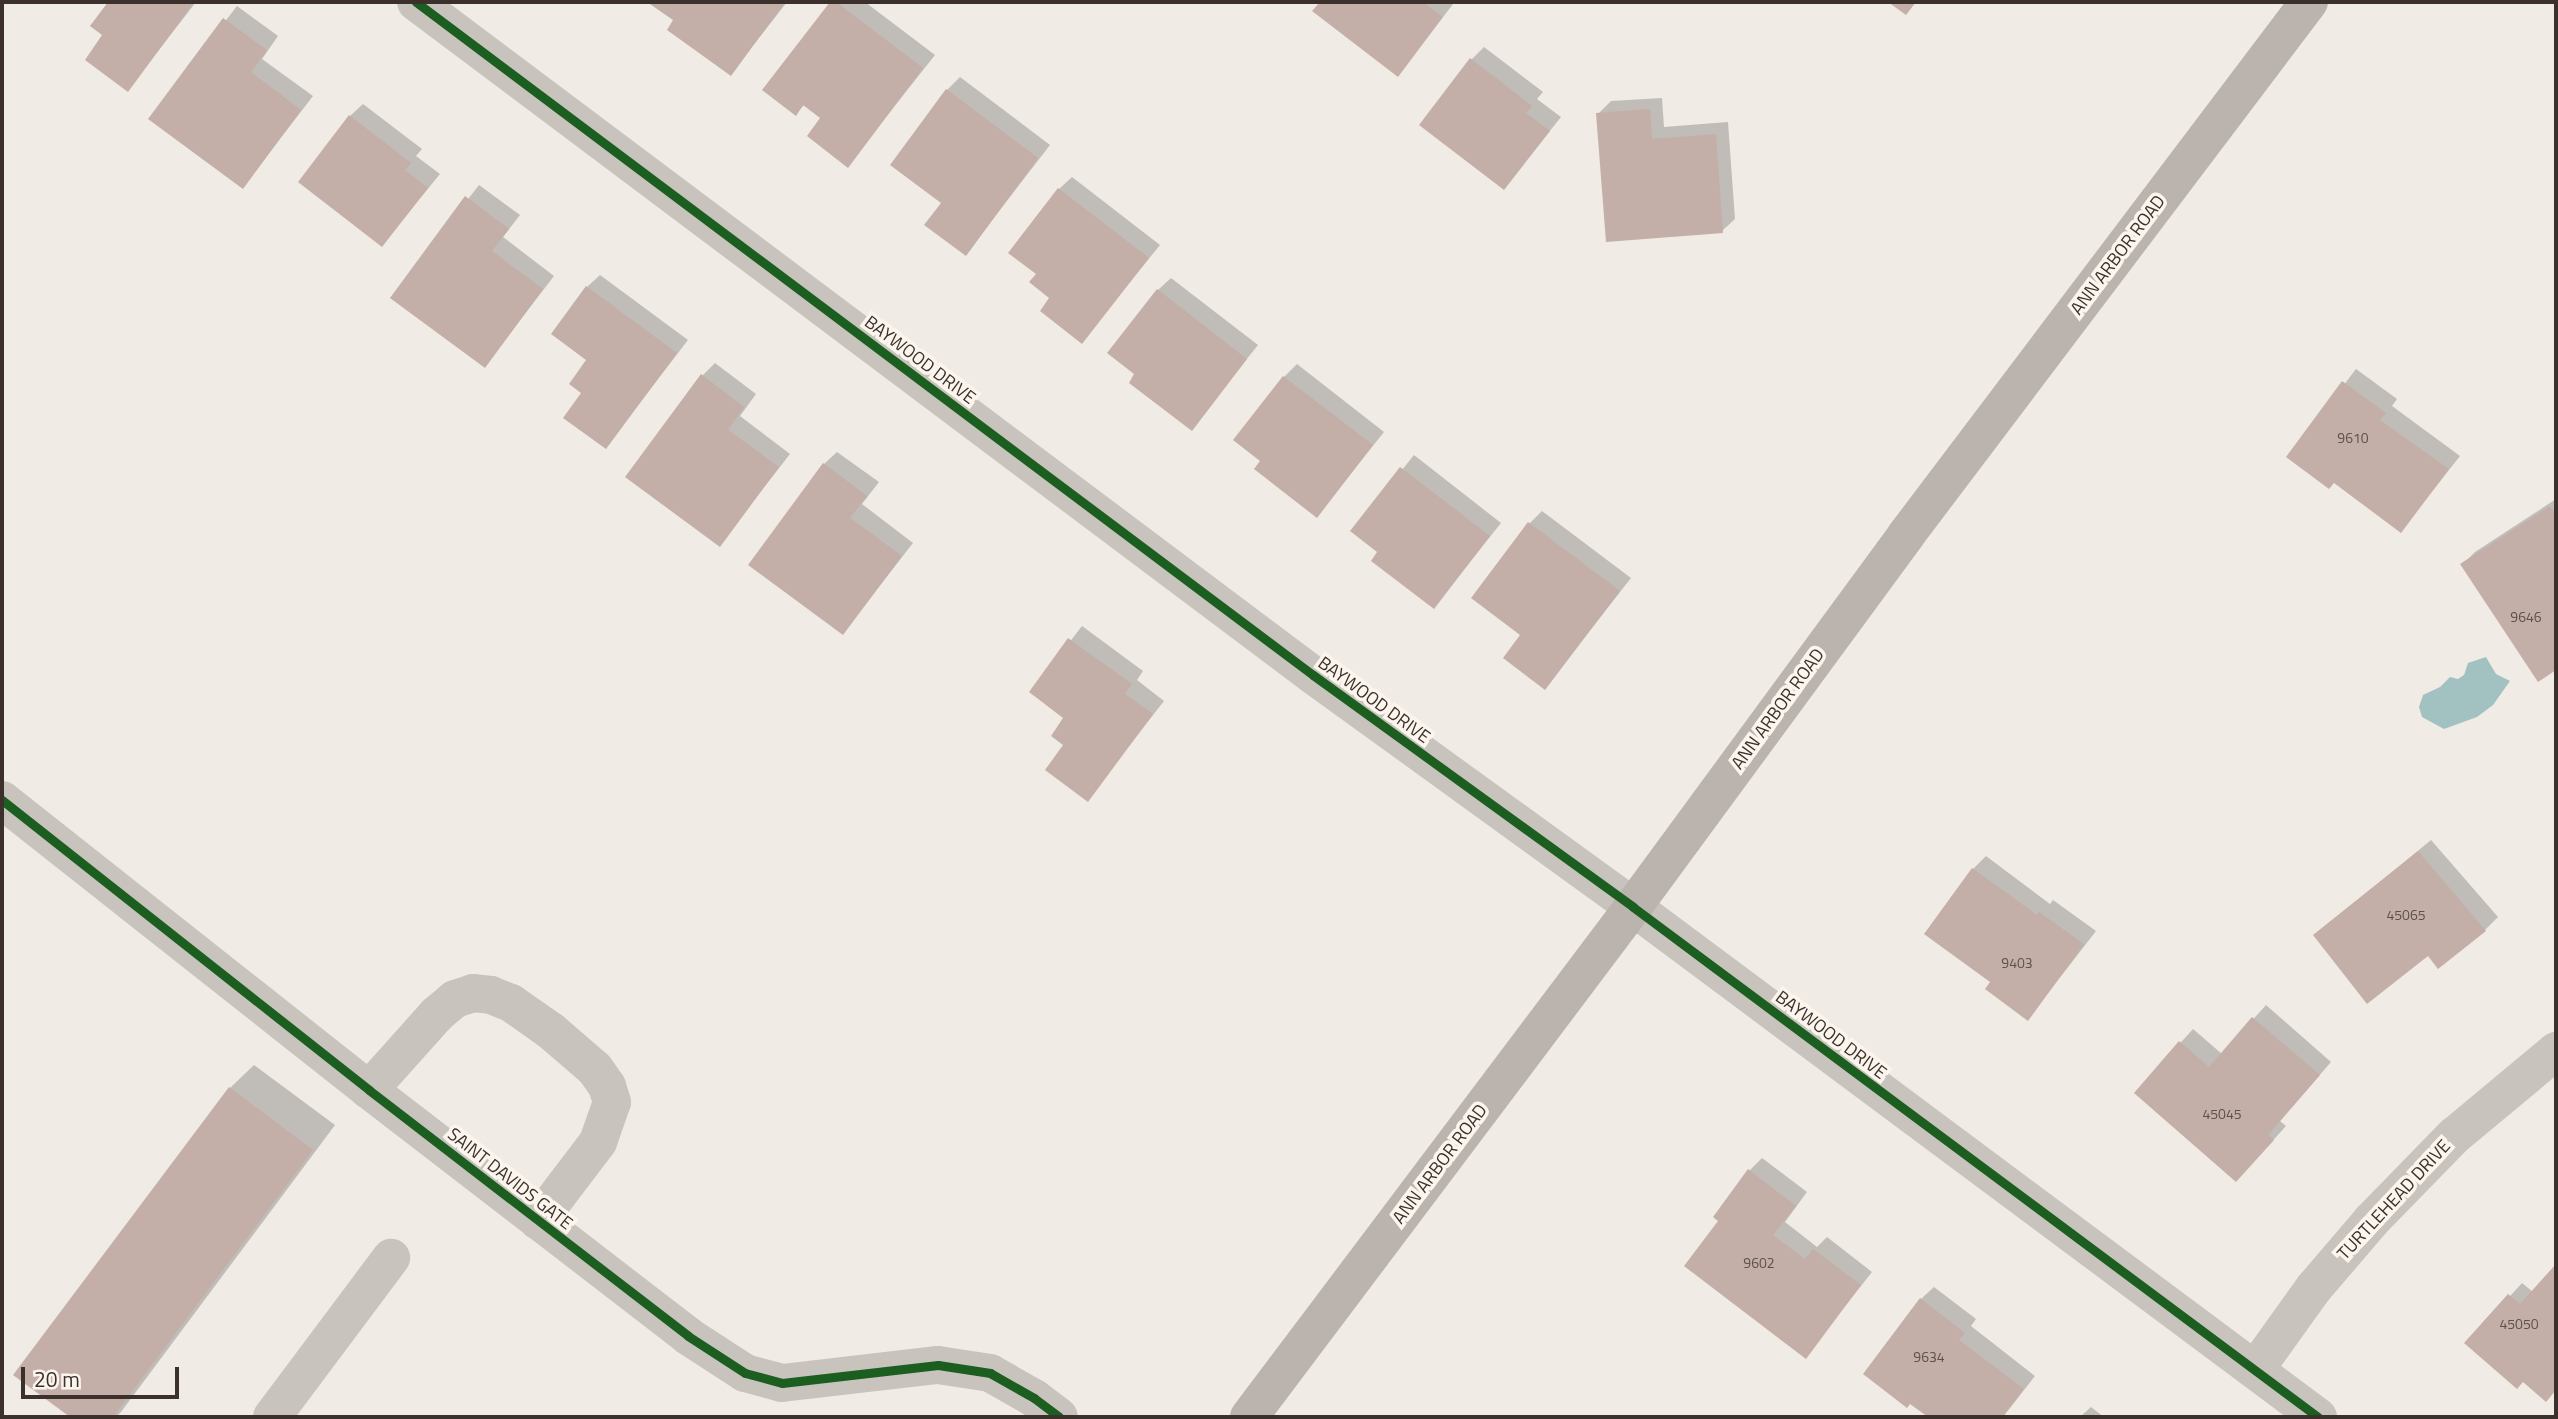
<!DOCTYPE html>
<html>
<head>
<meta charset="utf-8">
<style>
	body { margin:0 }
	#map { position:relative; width:2558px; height:1419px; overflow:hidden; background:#f0ebe5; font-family:"Titillium Web",sans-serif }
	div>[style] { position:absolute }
	.water>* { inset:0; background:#a1c2c1 }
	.shadow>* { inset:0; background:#0003 }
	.building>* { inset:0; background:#c3afa7 }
	.minor>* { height:38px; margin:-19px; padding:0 19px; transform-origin:19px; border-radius:19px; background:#c9c3be }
	.secondary>* { height:38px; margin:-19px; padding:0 19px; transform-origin:19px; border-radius:19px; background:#bab3ae }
	.cycleway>* { height:9px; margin:-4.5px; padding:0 4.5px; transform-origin:4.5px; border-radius:4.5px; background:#1b5e20 }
	span { translate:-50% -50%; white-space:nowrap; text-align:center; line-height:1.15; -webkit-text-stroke:7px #fbf5ee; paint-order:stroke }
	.number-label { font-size:14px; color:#5d504a }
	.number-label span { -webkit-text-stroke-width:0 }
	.street-label { font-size:18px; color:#3b302b }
	.frame { position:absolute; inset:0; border:4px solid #3b302b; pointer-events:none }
	.scale { position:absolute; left:21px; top:1367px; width:158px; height:32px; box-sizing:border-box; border:4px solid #3b302b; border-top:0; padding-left:9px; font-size:21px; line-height:24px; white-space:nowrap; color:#3b302b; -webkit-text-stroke:5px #fbf5ee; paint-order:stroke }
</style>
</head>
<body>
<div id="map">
	<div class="water">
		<div style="clip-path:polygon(2486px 657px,2496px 674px,2510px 681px,2493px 705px,2477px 717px,2444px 729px,2422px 717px,2419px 707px,2423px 695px,2440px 687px,2450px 677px,2458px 679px,2464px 675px,2468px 663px)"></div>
	</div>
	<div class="shadow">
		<div style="clip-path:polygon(110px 2px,196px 2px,128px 90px,105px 34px,93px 26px)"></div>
		<div style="clip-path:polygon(650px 2px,787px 2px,731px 74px,675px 20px)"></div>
		<div style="clip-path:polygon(832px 2px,865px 2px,935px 55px,848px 165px,822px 118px,805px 104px,796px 114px,765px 90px)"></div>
		<div style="clip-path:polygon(1322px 2px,1452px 2px,1454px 3px,1397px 75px,1315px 11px)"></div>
		<div style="clip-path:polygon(237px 6px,278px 36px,262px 59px,313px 96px,243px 187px,150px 119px)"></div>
		<div style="clip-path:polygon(1484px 47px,1543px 92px,1537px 99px,1561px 117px,1504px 188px,1472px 59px)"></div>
		<div style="clip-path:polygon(960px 77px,1050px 145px,966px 254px,943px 203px,947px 90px)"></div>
		<div style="clip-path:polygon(1662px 98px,1664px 127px,1728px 122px,1735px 219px,1722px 231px,1598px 114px,1611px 101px)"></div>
		<div style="clip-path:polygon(363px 104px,422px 149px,416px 156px,440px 174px,382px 245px,350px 116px)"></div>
		<div style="clip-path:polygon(1072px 177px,1160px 245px,1082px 341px,1038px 273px,1059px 189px)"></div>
		<div style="clip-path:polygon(479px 185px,520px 215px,503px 237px,554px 276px,485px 366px,392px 297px)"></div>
		<div style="clip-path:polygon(600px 275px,688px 340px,606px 447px,583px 392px,588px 359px,587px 287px)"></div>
		<div style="clip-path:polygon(1171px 278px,1258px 345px,1191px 429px,1137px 374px,1158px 290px)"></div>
		<div style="clip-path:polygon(715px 363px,756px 394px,740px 416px,790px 454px,720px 544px,702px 376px)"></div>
		<div style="clip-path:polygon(1297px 364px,1384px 432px,1317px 516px,1262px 460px,1284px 377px)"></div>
		<div style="clip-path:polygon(2356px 369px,2397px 399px,2392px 406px,2460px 456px,2401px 531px,2334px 481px,2289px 457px)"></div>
		<div style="clip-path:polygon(837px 452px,879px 482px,862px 504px,913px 543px,843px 633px,824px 464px)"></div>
		<div style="clip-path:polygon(1414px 455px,1501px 523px,1434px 607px,1380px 551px,1353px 531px)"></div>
		<div style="clip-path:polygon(2556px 499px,2556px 668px,2538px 680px,2462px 565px,2475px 552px)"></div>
		<div style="clip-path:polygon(1542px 511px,1631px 578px,1545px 688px,1522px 635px,1530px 523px)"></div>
		<div style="clip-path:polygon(1082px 626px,1143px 671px,1137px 680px,1164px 701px,1088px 799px,1065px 744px,1066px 717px,1031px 692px)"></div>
		<div style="clip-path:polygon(2431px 840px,2498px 917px,2485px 930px,2438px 967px,2428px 954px,2315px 936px)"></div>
		<div style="clip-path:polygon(1986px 856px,2050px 904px,2053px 900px,2096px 931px,2028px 1019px,1992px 981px,1973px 869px)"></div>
		<div style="clip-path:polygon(2266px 1005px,2331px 1062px,2280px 1121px,2286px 1126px,2249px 1167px,2136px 1092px,2193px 1029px,2222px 1054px)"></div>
		<div style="clip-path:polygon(254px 1065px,335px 1125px,121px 1412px,116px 1417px,73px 1417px,16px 1375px,230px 1088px)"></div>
		<div style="clip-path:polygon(1762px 1158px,1807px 1192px,1785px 1222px,1817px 1247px,1827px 1237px,1872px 1272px,1805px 1357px,1721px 1220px,1749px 1171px)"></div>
		<div style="clip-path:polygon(2556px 1266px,2556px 1389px,2546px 1399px,2523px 1380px,2467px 1343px,2522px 1283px,2533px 1292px)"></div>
		<div style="clip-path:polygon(1934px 1287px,1976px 1319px,1971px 1326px,2035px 1376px,2003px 1417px,1931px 1417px,1910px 1402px,1921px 1299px)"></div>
		<div style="clip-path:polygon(2091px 1407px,2104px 1417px,2080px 1417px)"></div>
	</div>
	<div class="building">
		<div style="clip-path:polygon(108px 2px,188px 2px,192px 5px,128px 92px,85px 60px,102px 35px,90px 26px)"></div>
		<div style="clip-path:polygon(647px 2px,785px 2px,731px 76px,667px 30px,673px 20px)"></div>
		<div style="clip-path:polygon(830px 2px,836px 2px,923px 68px,848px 168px,807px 136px,820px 118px,803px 105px,796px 116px,762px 90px)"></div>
		<div style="clip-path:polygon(1320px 2px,1423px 2px,1443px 17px,1398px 77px,1312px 11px)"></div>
		<div style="clip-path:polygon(1888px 2px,1916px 2px,1906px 15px)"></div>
		<div style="clip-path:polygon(223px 18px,267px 50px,251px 72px,301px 110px,243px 189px,148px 119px)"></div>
		<div style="clip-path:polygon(1470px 58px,1532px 106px,1526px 113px,1550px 131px,1504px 190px,1419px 125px)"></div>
		<div style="clip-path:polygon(946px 89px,1038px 158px,966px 256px,924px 225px,941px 203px,890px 165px)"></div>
		<div style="clip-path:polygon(1650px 109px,1652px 139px,1716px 134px,1723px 233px,1606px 242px,1596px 113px)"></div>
		<div style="clip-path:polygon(349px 115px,411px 163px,405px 170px,428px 188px,382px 247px,298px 182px)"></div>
		<div style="clip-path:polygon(1058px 188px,1149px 258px,1082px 344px,1040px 311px,1049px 298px,1029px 282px,1036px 274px,1008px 253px)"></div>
		<div style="clip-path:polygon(465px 196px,509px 229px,492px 251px,543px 289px,485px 368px,390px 298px)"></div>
		<div style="clip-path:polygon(586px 286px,677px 353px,606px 449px,563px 418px,581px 393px,569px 384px,586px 360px,551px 334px)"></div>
		<div style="clip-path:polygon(1157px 289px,1247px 359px,1192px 431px,1129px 383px,1134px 374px,1107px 353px)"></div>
		<div style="clip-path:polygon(701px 374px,744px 407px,728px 430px,779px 467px,720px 547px,625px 477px)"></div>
		<div style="clip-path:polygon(1283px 376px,1373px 445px,1317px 518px,1254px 469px,1260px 461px,1233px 440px)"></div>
		<div style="clip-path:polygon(2342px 381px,2386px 413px,2380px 420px,2449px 469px,2401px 533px,2334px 483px,2329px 489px,2286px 457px)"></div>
		<div style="clip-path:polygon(823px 463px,867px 496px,850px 518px,902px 556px,843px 635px,748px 565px)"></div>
		<div style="clip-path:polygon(1400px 467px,1490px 536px,1434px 609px,1371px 561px,1377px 552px,1350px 531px)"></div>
		<div style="clip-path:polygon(2550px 506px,2556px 516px,2556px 670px,2538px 682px,2460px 564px)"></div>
		<div style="clip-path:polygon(1528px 522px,1620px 591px,1545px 690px,1503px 658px,1520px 635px,1471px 598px)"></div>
		<div style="clip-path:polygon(1068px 638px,1132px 684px,1125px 694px,1153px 714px,1088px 802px,1045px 770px,1063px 745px,1051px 736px,1063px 718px,1029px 692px)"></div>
		<div style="clip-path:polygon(2418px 851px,2486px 931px,2438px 969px,2428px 956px,2367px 1004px,2313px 935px)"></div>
		<div style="clip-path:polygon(1972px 868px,2037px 915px,2039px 912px,2084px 944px,2028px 1021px,1985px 989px,1990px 982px,1924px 934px)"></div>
		<div style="clip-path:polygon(2252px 1017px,2320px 1075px,2268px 1135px,2274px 1140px,2236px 1182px,2134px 1093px,2179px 1041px,2209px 1067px)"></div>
		<div style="clip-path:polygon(229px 1087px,313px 1150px,113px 1417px,70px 1417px,13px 1375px)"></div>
		<div style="clip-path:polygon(1748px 1169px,1796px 1206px,1773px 1235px,1805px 1259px,1813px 1249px,1861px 1285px,1806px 1359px,1684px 1266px,1718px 1221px,1713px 1217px)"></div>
		<div style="clip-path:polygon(2556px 1264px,2556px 1390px,2546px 1402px,2523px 1382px,2517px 1389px,2464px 1343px,2508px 1294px,2520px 1304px)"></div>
		<div style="clip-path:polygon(1920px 1298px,1965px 1333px,1959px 1340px,2024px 1389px,2002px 1417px,1928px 1417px,1910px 1404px,1907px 1408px,1863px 1374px)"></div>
	</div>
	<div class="minor">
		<div style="left:416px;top:2px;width:1121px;rotate:36.88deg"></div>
		<div style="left:1313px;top:675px;width:395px;rotate:35.9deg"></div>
		<div style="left:1633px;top:907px;width:854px;rotate:36.67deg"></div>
		<div style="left:2px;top:800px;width:468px;rotate:38.3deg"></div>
		<div style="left:369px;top:1090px;width:403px;rotate:37.6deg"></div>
		<div style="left:688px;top:1336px;width:68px;rotate:33deg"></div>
		<div style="left:745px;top:1373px;width:38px;rotate:15deg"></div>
		<div style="left:782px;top:1383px;width:157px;rotate:-6.6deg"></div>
		<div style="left:938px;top:1365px;width:53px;rotate:8.7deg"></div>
		<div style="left:990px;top:1373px;width:51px;rotate:29.6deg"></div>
		<div style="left:1034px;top:1398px;width:31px;rotate:37deg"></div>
		<div style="left:369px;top:1090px;width:102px;rotate:-48.2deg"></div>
		<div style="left:437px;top:1014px;width:23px;rotate:-40deg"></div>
		<div style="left:455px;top:999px;width:19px;rotate:-18deg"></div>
		<div style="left:473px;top:993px;width:18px;rotate:6deg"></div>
		<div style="left:491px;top:995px;width:22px;rotate:22deg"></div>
		<div style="left:511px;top:1003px;width:49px;rotate:35deg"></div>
		<div style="left:551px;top:1031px;width:58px;rotate:40.8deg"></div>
		<div style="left:595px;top:1069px;width:21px;rotate:55deg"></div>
		<div style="left:607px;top:1086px;width:17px;rotate:73deg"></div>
		<div style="left:612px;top:1102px;width:42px;rotate:109.3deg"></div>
		<div style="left:598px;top:1142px;width:99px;rotate:127.2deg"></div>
		<div style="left:2255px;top:1370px;width:100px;rotate:-54.4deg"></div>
		<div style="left:2313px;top:1289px;width:89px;rotate:-49.5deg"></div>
		<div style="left:2371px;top:1221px;width:119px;rotate:-45.7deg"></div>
		<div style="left:2454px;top:1136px;width:133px;rotate:-39.8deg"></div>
		<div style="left:272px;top:1417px;width:199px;rotate:-53.2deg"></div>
	</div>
	<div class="secondary">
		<div style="left:1249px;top:1417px;width:638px;rotate:-53.02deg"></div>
		<div style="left:1633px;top:907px;width:461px;rotate:-53.7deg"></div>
		<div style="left:1906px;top:535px;width:668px;rotate:-52.91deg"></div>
	</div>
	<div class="cycleway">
		<div style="left:416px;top:2px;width:1121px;rotate:36.88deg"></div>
		<div style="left:1313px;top:675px;width:395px;rotate:35.9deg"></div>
		<div style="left:1633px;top:907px;width:854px;rotate:36.67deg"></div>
		<div style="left:2px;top:800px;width:468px;rotate:38.3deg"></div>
		<div style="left:369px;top:1090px;width:403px;rotate:37.6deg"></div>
		<div style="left:688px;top:1336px;width:68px;rotate:33deg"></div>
		<div style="left:745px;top:1373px;width:38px;rotate:15deg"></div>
		<div style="left:782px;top:1383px;width:157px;rotate:-6.6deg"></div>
		<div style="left:938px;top:1365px;width:53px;rotate:8.7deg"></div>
		<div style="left:990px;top:1373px;width:51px;rotate:29.6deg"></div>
		<div style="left:1034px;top:1398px;width:31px;rotate:37deg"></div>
	</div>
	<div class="number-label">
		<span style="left:2353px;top:438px">9610</span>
		<span style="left:2526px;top:617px">9646</span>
		<span style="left:2406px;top:915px">45065</span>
		<span style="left:2017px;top:963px">9403</span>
		<span style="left:2222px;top:1114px">45045</span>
		<span style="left:1759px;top:1263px">9602</span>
		<span style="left:2519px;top:1324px">45050</span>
		<span style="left:1929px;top:1357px">9634</span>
	</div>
	<div class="street-label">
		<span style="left:2118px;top:255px;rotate:-53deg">ANN ARBOR ROAD</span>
		<span style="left:920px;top:360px;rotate:37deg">BAYWOOD DRIVE</span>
		<span style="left:1374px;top:700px;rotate:36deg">BAYWOOD DRIVE</span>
		<span style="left:1778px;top:709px;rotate:-54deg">ANN ARBOR ROAD</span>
		<span style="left:1831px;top:1035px;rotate:37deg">BAYWOOD DRIVE</span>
		<span style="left:1440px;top:1164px;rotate:-53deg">ANN ARBOR ROAD</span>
		<span style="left:510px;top:1179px;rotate:38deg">SAINT DAVIDS GATE</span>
		<span style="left:2394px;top:1200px;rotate:-47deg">TURTLEHEAD DRIVE</span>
	</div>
	<div class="frame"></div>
	<div class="scale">20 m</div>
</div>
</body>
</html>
